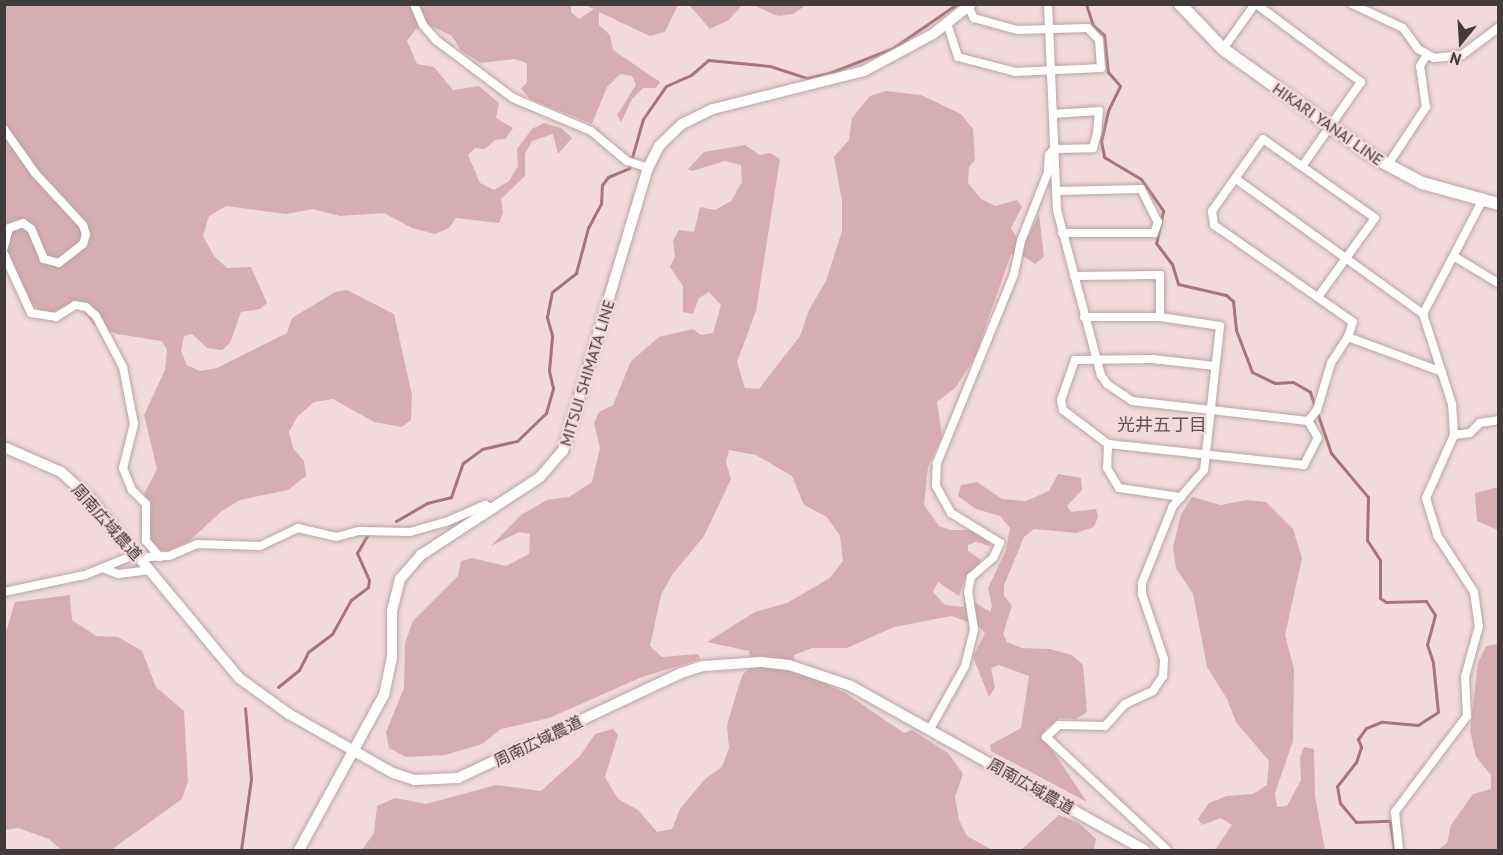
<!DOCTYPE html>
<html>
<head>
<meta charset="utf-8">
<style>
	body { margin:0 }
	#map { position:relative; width:1503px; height:855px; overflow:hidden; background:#f0dadc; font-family:"PT Sans","Noto Sans JP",sans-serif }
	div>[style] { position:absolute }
	.green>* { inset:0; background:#d6adb2 }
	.stream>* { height:3px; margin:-1.5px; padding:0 1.5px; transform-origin:1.5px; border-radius:1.5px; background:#a8737a }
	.roads { filter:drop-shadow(0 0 2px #b8a4a6) drop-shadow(0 0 2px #b8a4a6) }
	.street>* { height:8px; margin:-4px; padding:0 4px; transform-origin:4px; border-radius:4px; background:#fff }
	.secondary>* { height:10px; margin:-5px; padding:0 5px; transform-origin:5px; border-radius:5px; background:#fff }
	.primary>* { height:12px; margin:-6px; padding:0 6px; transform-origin:6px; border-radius:6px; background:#fff }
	span { translate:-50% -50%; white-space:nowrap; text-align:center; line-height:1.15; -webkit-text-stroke:5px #f0dadc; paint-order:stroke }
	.street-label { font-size:16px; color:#433a3b }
	.neighbourhood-label { font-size:18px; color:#645254 }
	.frame { position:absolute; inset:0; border:6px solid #433a3b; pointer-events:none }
	.north { position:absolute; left:1431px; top:12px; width:60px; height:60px; -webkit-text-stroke:4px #f0dadc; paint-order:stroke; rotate:198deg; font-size:16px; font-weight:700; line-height:24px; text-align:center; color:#433a3b }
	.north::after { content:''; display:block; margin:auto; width:21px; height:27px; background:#433a3b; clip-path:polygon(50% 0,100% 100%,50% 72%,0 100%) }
</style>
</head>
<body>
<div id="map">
	<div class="green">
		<div style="clip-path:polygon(571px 4px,571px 12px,579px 19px,594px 9px,584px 5px,678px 5px,665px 32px,650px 36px,599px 12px,599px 25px,610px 35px,613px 50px,660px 82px,656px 88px,643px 88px,632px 99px,621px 122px,617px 115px,636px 85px,632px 76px,620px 74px,607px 87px,592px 124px,530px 99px,521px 89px,527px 82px,527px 63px,514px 59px,481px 63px,461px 51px,452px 36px,433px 27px,416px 29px,407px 41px,417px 64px,434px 67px,453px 90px,479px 86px,499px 103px,496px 118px,513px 128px,505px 139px,495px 140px,485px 149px,475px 148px,468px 155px,480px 183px,494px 190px,509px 181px,518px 166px,517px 149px,532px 129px,544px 123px,561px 128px,572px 138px,558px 154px,553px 134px,532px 141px,525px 154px,525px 176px,501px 199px,503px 213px,499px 223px,456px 218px,449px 228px,435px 234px,412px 228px,384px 213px,340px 216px,313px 209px,286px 214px,226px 206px,209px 216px,203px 236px,214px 256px,227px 268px,251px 267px,267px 303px,260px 309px,241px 312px,230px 343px,222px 350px,207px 348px,192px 334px,184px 336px,181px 351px,187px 365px,200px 371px,217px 368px,287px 333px,292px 318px,335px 292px,347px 290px,394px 314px,412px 395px,411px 420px,402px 427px,374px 422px,333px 399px,314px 402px,297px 417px,289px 432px,293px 448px,304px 461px,306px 476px,288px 490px,240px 500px,222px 511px,189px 541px,168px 551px,159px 550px,148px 537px,152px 507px,144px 494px,157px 469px,144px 415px,165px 370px,167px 349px,161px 341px,117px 334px,93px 325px,77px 301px,53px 312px,41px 312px,28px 301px,8px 251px,5px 251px,4px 5px)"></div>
		<div style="clip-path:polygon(689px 5px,742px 5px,729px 20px,710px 29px)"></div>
		<div style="clip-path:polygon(753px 5px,806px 5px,793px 14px,778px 16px)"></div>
		<div style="clip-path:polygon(886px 91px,921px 95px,961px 114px,973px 129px,975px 160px,969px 167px,968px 183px,981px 199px,995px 206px,1017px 200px,1022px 207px,1011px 228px,1017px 238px,1029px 235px,1039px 214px,1044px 257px,1035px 264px,1022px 255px,1011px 254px,975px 357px,956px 387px,937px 402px,942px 436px,928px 467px,924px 505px,939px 526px,950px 530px,970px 530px,990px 539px,990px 546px,976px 542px,968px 545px,968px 551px,980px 559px,980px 563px,965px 577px,959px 596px,938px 582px,933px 592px,945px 605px,963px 607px,966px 597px,990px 612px,992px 606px,988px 588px,1006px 550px,1010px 528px,1000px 516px,976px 509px,958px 496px,961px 485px,977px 482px,1002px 499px,1026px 501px,1049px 491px,1058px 474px,1081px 478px,1082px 490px,1067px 506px,1071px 512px,1096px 509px,1098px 517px,1094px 527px,1076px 533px,1034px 529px,1024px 537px,1004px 585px,1004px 596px,1012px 606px,1003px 634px,1007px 642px,1022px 648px,1050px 649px,1072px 655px,1083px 665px,1087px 712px,1076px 719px,1060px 718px,1046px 728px,1043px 736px,1087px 802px,991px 751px,990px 745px,1021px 728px,1029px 676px,999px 665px,991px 668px,995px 687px,989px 697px,973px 657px,985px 633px,978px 625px,951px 616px,894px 627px,847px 648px,812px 648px,794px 655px,795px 670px,844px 692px,904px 733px,912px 730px,948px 753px,963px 774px,955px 797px,959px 820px,967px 836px,992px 850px,362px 850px,374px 833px,377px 806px,395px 798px,426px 804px,496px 785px,541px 791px,580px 756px,595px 734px,613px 729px,618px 735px,605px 777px,618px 799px,638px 810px,657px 832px,672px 829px,680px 809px,705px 779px,722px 767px,729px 748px,727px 725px,738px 688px,743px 674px,753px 666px,749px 651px,707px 642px,755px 612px,787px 603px,830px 578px,843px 561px,840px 536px,827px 517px,804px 505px,792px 476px,756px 455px,729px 450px,726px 462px,731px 479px,704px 536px,672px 575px,661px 595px,650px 646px,662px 657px,697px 654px,701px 659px,642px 677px,549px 718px,501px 729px,482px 744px,445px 755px,406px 757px,389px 748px,386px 732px,404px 688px,405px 643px,413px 621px,458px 576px,461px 561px,472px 558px,506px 566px,529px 554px,530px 534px,519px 532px,491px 546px,521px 515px,547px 500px,569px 497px,592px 482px,600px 448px,594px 423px,599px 412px,613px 405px,631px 361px,659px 337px,693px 329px,701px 335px,713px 333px,721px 305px,709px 292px,699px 298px,693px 314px,683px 312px,683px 286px,670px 267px,675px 256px,673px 241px,679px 230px,694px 232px,700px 207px,715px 210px,731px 201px,742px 182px,741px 165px,725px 161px,692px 171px,688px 169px,704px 152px,745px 145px,760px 155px,770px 153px,780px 159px,756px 311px,737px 362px,745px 388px,759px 389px,800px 336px,809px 310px,826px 281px,842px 231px,842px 201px,834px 157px,849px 140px,852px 118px,870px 96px)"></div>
		<div style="clip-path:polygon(1498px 487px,1498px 530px,1477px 521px,1475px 493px)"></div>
		<div style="clip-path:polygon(1192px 497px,1221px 505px,1247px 500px,1266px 502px,1293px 529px,1302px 558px,1285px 635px,1294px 669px,1293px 741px,1275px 793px,1277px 807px,1287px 806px,1301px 780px,1300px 757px,1304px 747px,1314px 749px,1315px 796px,1325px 850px,1215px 850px,1232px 825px,1221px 818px,1202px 825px,1198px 819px,1209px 803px,1227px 796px,1253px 794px,1267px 785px,1269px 761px,1236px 722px,1227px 699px,1207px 667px,1193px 594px,1176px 568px,1173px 547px,1181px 514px)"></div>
		<div style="clip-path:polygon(70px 595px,72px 620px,96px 636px,118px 637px,142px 651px,156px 687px,184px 711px,188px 781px,182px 799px,111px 850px,61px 850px,49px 839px,18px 828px,5px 830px,5px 635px,15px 602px)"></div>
		<div style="clip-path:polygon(1498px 644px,1498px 850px,1438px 850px,1447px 843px,1451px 825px,1473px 794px,1491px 789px,1491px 775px,1476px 757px,1470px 731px,1478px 663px,1486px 646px)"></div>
		<div style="clip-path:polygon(1059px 815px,1079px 823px,1096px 839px,1094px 850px,1021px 850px)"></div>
	</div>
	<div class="stream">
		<div style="left:1086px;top:4px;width:22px;rotate:72deg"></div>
		<div style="left:1093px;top:25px;width:15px;rotate:42deg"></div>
		<div style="left:1104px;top:35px;width:37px;rotate:84deg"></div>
		<div style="left:1108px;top:72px;width:18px;rotate:49deg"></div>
		<div style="left:1120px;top:86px;width:28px;rotate:116deg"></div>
		<div style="left:1108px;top:111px;width:31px;rotate:103deg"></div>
		<div style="left:1101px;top:141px;width:16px;rotate:79deg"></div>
		<div style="left:1104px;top:157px;width:43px;rotate:30.7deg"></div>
		<div style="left:1141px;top:179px;width:39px;rotate:55deg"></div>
		<div style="left:1163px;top:211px;width:33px;rotate:102deg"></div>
		<div style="left:1156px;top:243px;width:26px;rotate:53deg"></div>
		<div style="left:1172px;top:264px;width:21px;rotate:73deg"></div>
		<div style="left:1178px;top:284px;width:49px;rotate:12.9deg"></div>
		<div style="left:1226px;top:295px;width:9px;rotate:41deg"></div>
		<div style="left:1233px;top:301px;width:29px;rotate:84deg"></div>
		<div style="left:1236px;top:330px;width:45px;rotate:69.1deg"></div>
		<div style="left:1252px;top:372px;width:25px;rotate:26deg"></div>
		<div style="left:1275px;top:383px;width:18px;rotate:-3deg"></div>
		<div style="left:1293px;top:382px;width:20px;rotate:30deg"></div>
		<div style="left:1310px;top:392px;width:65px;rotate:71deg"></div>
		<div style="left:1331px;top:453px;width:57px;rotate:49.9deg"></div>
		<div style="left:1368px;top:497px;width:43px;rotate:91.3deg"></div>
		<div style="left:1367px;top:540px;width:24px;rotate:57deg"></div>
		<div style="left:1380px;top:560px;width:38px;rotate:90deg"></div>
		<div style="left:1380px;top:598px;width:7px;rotate:34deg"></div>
		<div style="left:1386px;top:602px;width:40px;rotate:-1.4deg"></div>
		<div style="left:1426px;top:601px;width:17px;rotate:57deg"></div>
		<div style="left:1435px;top:615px;width:30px;rotate:105deg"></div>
		<div style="left:1427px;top:644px;width:20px;rotate:72deg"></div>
		<div style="left:1433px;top:663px;width:49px;rotate:84.2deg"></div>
		<div style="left:1438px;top:712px;width:24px;rotate:147deg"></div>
		<div style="left:1418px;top:725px;width:37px;rotate:-175deg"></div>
		<div style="left:1381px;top:722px;width:16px;rotate:158deg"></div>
		<div style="left:1366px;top:728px;width:14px;rotate:126deg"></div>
		<div style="left:1358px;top:739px;width:9px;rotate:69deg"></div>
		<div style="left:1361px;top:747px;width:16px;rotate:108deg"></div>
		<div style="left:1356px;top:762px;width:31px;rotate:128deg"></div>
		<div style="left:1337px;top:786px;width:17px;rotate:80deg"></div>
		<div style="left:1340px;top:803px;width:25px;rotate:50deg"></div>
		<div style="left:1356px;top:822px;width:34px;rotate:-2deg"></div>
		<div style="left:1390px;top:821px;width:29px;rotate:82deg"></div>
		<div style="left:396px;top:521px;width:36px;rotate:-30deg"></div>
		<div style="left:427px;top:503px;width:25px;rotate:-14deg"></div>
		<div style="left:451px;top:497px;width:36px;rotate:-71deg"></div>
		<div style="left:463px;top:463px;width:24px;rotate:-36deg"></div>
		<div style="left:482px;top:449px;width:36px;rotate:-13deg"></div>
		<div style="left:517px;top:441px;width:40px;rotate:-44deg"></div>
		<div style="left:546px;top:413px;width:26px;rotate:-74deg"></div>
		<div style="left:553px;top:388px;width:17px;rotate:-103deg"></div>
		<div style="left:549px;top:371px;width:36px;rotate:-85deg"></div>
		<div style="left:552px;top:335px;width:19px;rotate:-106deg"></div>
		<div style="left:547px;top:317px;width:25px;rotate:-79deg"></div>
		<div style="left:552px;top:292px;width:31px;rotate:-38deg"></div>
		<div style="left:576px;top:273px;width:47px;rotate:-75.1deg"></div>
		<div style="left:588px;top:228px;width:27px;rotate:-62deg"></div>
		<div style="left:601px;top:204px;width:19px;rotate:-87deg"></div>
		<div style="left:602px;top:185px;width:10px;rotate:-53deg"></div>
		<div style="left:608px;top:177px;width:23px;rotate:-23deg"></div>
		<div style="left:629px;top:168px;width:51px;rotate:-74.1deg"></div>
		<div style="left:643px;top:119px;width:40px;rotate:-55.1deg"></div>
		<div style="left:666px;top:86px;width:27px;rotate:-24deg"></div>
		<div style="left:691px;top:75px;width:23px;rotate:-41deg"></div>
		<div style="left:708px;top:60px;width:62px;rotate:5.5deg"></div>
		<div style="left:770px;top:66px;width:39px;rotate:18deg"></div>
		<div style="left:807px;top:78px;width:26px;rotate:-13deg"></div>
		<div style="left:832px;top:72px;width:66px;rotate:-21.5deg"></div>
		<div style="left:893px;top:48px;width:78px;rotate:-34.5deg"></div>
		<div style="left:278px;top:687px;width:27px;rotate:-39deg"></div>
		<div style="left:299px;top:670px;width:20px;rotate:-63deg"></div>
		<div style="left:308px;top:652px;width:30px;rotate:-37deg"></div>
		<div style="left:332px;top:634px;width:39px;rotate:-61deg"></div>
		<div style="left:351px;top:600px;width:21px;rotate:-37deg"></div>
		<div style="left:368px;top:587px;width:7px;rotate:-82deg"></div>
		<div style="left:369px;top:580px;width:30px;rotate:-114deg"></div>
		<div style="left:357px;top:553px;width:22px;rotate:-60deg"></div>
		<div style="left:241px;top:850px;width:72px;rotate:-82deg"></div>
		<div style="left:251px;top:779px;width:71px;rotate:-94.8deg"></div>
	</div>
	<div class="roads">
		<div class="street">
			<div style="left:414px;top:4px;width:23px;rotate:67deg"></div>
			<div style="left:423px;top:25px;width:20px;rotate:49deg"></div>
			<div style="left:436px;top:40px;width:96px;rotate:37deg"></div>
			<div style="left:513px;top:98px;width:85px;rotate:22.9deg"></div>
			<div style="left:591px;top:131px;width:47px;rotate:39.8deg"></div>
			<div style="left:627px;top:161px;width:22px;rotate:18deg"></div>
			<div style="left:1048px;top:4px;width:206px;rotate:87.5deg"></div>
			<div style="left:1057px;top:210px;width:171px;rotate:75.1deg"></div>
			<div style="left:1101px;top:375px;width:11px;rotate:56deg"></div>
			<div style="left:1107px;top:384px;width:30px;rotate:34deg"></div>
			<div style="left:1132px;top:401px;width:177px;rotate:6.5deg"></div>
			<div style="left:1308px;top:421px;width:14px;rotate:-51deg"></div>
			<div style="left:1317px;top:410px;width:49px;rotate:-73.4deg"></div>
			<div style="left:1331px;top:363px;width:31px;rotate:-57deg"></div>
			<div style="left:1348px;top:337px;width:16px;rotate:-72deg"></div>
			<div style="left:1353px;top:322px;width:169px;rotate:-145.1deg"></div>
			<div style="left:1214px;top:225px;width:14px;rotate:-98deg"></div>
			<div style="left:1212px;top:211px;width:88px;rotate:-54.7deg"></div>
			<div style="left:1263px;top:139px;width:137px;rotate:35.2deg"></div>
			<div style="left:1375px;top:218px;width:97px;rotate:125.8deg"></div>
			<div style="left:1256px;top:4px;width:131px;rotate:36.6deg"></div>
			<div style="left:1361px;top:82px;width:101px;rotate:124.9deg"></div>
			<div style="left:1352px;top:4px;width:56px;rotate:25.2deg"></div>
			<div style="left:1403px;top:28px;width:26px;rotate:54deg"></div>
			<div style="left:1418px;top:49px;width:18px;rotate:29deg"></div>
			<div style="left:1434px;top:58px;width:28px;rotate:-6deg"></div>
			<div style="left:1462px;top:55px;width:45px;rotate:-36.9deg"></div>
			<div style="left:947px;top:23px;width:36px;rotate:72deg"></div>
			<div style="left:958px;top:57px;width:59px;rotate:14.7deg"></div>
			<div style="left:1015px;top:72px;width:86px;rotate:-2.7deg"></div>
			<div style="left:1101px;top:68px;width:28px;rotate:-94deg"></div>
			<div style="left:1099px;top:40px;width:16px;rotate:-133deg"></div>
			<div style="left:1088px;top:28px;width:71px;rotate:178.4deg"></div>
			<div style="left:1017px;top:30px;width:45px;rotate:-164.4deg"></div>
			<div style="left:974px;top:18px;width:16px;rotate:-117deg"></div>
			<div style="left:1223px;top:49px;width:55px;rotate:-54.6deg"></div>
			<div style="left:4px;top:129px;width:54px;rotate:54.8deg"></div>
			<div style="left:35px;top:173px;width:71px;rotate:47.3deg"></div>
			<div style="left:83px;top:225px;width:10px;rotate:73deg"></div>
			<div style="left:86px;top:235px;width:9px;rotate:108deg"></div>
			<div style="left:83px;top:244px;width:31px;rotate:142deg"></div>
			<div style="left:59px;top:263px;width:16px;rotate:-165deg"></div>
			<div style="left:44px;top:259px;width:33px;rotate:-113deg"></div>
			<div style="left:31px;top:229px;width:10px;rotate:-143deg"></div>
			<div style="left:23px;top:223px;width:15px;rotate:160deg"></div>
			<div style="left:9px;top:228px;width:20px;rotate:105deg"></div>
			<div style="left:1387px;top:166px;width:71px;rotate:-56.5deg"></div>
			<div style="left:1426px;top:107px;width:41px;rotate:-98.3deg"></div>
			<div style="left:1420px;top:66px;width:12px;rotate:-59deg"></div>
			<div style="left:1236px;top:179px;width:231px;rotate:35.8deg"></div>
			<div style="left:1423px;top:314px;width:95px;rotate:72.1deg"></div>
			<div style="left:1452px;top:404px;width:31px;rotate:86deg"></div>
			<div style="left:1454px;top:435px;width:69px;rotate:114deg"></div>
			<div style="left:1426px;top:498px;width:39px;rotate:73deg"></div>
			<div style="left:1437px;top:535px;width:68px;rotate:57deg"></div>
			<div style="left:1474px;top:592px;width:34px;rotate:82deg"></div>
			<div style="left:1479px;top:626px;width:53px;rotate:105.4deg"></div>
			<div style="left:1465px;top:677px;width:39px;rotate:87deg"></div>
			<div style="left:1467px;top:716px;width:120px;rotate:126.9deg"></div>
			<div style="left:1395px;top:812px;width:38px;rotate:84deg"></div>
			<div style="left:1056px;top:191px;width:85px;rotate:-1.3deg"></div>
			<div style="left:1141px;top:189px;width:37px;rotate:63deg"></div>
			<div style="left:1158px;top:222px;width:12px;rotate:110deg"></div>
			<div style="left:1154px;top:233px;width:92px;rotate:180deg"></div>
			<div style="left:4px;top:254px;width:65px;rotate:65.4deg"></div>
			<div style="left:31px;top:313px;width:25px;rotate:9deg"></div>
			<div style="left:56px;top:317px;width:22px;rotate:-32deg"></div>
			<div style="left:75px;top:305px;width:11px;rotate:10deg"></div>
			<div style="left:86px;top:307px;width:13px;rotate:42deg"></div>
			<div style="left:96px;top:316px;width:58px;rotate:62.1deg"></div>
			<div style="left:123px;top:367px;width:58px;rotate:79.1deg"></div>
			<div style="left:134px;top:424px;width:45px;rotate:104deg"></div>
			<div style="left:123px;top:468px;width:24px;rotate:68deg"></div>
			<div style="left:132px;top:490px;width:20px;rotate:45deg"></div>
			<div style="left:146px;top:504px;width:37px;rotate:90deg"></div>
			<div style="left:146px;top:541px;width:21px;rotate:49deg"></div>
			<div style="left:1455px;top:257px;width:50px;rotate:31.2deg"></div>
			<div style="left:1074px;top:276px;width:86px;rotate:-0.7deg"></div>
			<div style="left:1160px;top:275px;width:42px;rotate:90deg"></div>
			<div style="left:1423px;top:314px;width:127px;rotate:-62.4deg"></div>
			<div style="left:1084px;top:317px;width:76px"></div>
			<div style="left:1160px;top:317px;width:61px;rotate:8.5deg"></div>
			<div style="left:1220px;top:326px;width:145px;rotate:96.3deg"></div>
			<div style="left:1204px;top:470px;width:48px;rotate:130.7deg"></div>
			<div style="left:1173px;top:506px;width:83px;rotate:111.9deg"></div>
			<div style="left:1142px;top:583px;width:11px;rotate:90deg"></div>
			<div style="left:1142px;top:594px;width:69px;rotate:71.3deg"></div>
			<div style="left:1164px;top:659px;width:17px;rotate:93deg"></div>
			<div style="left:1163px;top:676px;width:18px;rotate:124deg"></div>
			<div style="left:1153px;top:691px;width:31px;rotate:155deg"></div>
			<div style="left:1125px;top:704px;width:30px;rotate:132deg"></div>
			<div style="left:1105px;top:726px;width:46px;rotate:-178.8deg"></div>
			<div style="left:1059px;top:725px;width:18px;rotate:137deg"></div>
			<div style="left:1046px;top:737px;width:166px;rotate:43deg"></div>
			<div style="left:1348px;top:337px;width:100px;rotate:20.4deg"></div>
			<div style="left:1215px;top:366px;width:63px;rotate:-173.7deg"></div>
			<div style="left:1152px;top:359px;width:77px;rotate:179.3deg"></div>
			<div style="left:1075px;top:360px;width:42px;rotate:109.3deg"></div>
			<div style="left:1061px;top:400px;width:10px;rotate:79deg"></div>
			<div style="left:1063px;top:410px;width:56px;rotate:37.1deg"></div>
			<div style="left:1108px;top:444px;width:197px;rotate:6.1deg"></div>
			<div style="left:1304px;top:465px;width:30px;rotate:-63deg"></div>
			<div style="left:1318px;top:438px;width:20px;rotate:-120deg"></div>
			<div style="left:1454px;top:435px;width:16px;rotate:-7deg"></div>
			<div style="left:1470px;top:433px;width:14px;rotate:-45deg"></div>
			<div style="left:1480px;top:423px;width:18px;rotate:-9deg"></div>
			<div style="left:1108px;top:444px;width:24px;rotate:92deg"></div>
			<div style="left:1107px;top:468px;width:23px;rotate:59deg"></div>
			<div style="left:1119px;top:488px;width:63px;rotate:8.3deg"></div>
			<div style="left:148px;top:557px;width:21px;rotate:-3deg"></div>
			<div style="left:169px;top:556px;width:30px;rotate:-23deg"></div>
			<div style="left:197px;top:544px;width:63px;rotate:1.8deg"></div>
			<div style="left:260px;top:546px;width:42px;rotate:-25.3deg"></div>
			<div style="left:298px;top:528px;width:39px;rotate:13deg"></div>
			<div style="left:336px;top:537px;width:24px;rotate:-15deg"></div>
			<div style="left:359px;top:531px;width:51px;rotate:1.1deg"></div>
			<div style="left:410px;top:532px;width:37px;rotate:-16deg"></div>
			<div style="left:446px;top:522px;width:43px;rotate:-23.6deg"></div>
			<div style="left:485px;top:505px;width:8px;rotate:23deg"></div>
			<div style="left:103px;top:568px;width:16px;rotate:22deg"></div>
			<div style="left:118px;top:574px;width:31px;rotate:-7deg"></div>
			<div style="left:4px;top:592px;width:83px;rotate:-11.9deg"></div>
			<div style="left:85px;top:575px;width:48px;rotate:-22.2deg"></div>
			<div style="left:930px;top:729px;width:72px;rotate:-60.9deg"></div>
			<div style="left:965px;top:666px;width:38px;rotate:-76deg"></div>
			<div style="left:974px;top:629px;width:37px;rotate:-99deg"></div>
			<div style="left:968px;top:592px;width:15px;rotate:-79deg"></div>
			<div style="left:971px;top:577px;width:29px;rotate:-41deg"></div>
			<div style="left:993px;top:558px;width:17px;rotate:-65deg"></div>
			<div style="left:1000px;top:543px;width:57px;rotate:-148.5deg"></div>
			<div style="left:951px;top:513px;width:31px;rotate:-119deg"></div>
			<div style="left:936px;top:486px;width:23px;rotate:-88deg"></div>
			<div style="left:937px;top:463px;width:204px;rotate:-67.8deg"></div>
			<div style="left:1014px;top:274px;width:34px;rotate:-78deg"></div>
			<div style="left:1021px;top:241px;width:74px;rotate:-68.6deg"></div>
			<div style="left:1048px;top:172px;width:17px;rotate:-87deg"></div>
			<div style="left:1049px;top:155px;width:8px;rotate:-50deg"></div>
			<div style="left:1054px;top:149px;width:39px;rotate:-1deg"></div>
			<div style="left:1093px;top:148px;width:16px;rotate:-75deg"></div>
			<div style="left:1097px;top:133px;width:22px;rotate:-85deg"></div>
			<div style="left:1099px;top:111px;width:46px;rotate:176.3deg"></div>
		</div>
		<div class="secondary">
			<div style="left:4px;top:447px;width:62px;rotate:23.7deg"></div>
			<div style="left:61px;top:472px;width:36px;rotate:42deg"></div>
			<div style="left:88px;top:496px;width:236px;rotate:50.3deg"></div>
			<div style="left:239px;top:678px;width:62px;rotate:35.8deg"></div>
			<div style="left:289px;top:714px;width:120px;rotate:29.6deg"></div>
			<div style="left:393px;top:773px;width:22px;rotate:18deg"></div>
			<div style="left:414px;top:780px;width:44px;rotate:-2.6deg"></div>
			<div style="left:458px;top:778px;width:246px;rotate:-25.2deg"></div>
			<div style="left:681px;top:673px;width:23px;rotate:-18deg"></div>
			<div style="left:703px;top:666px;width:58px;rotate:-3.9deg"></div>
			<div style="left:761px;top:662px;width:28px;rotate:6deg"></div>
			<div style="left:789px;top:665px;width:65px;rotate:18.7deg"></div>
			<div style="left:851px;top:686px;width:336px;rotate:29.2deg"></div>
			<div style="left:299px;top:850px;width:177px;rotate:-61.3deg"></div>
			<div style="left:384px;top:695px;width:39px;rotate:-78deg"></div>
			<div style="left:392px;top:657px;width:46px;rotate:-90deg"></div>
			<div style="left:392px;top:611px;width:33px;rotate:-76deg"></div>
			<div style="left:400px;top:579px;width:32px;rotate:-49deg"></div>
			<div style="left:421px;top:555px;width:142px;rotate:-33.2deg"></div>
			<div style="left:540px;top:477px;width:35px;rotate:-49deg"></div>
			<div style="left:563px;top:451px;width:295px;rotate:-73.3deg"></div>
			<div style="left:648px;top:168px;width:25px;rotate:-63deg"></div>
			<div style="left:659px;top:146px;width:32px;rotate:-44deg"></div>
			<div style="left:682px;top:124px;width:34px;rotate:-26deg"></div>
			<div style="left:713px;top:109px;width:156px;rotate:-14.1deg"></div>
			<div style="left:864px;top:71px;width:78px;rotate:-28.2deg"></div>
			<div style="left:933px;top:34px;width:48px;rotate:-38.3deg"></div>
		</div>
		<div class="primary">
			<div style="left:1180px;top:4px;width:62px;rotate:46.3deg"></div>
			<div style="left:1223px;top:49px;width:187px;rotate:35.6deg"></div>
			<div style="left:1375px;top:158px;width:53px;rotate:28deg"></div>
			<div style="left:1422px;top:183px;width:79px;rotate:15.4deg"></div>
		</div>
	</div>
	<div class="street-label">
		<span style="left:1328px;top:124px;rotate:35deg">HIKARI YANAI LINE</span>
		<span style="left:587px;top:373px;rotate:-73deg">MITSUI SHIMATA LINE</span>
		<span style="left:107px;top:522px;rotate:48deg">周南広域農道</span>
		<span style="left:538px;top:741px;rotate:-26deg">周南広域農道</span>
		<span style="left:1031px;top:786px;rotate:29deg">周南広域農道</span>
	</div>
	<div class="neighbourhood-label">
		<span style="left:1162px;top:425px">光井五丁目</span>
	</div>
	<div class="frame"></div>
	<div class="north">N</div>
</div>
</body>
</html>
